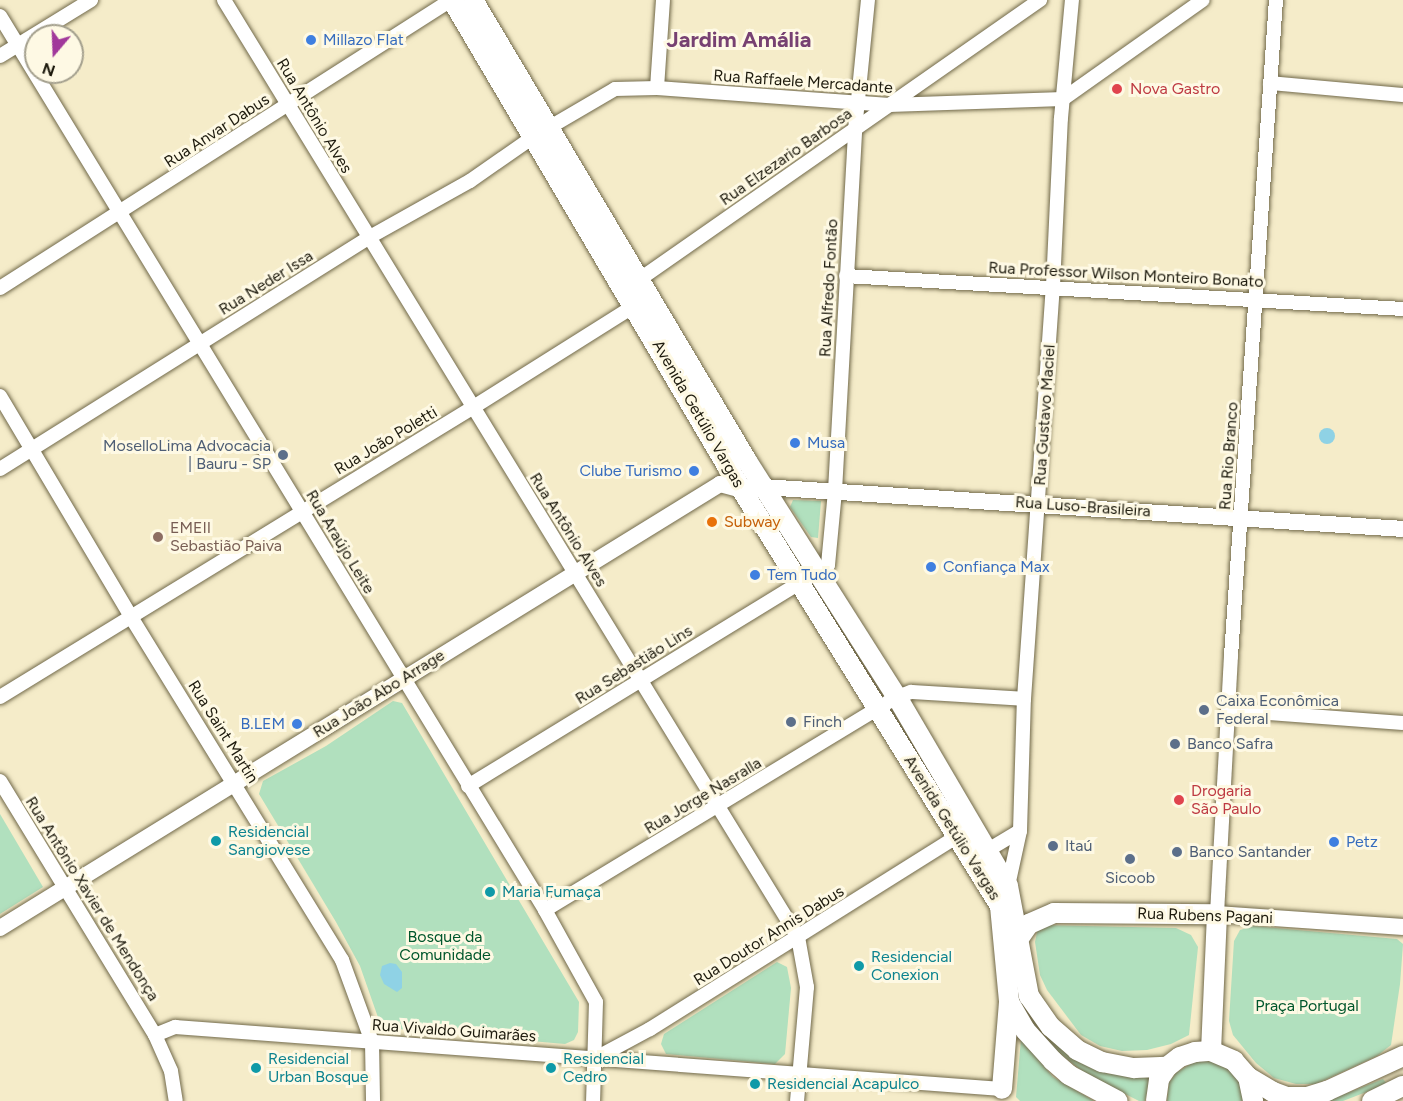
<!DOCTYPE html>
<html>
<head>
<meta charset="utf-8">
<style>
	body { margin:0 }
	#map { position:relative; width:1403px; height:1101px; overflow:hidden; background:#f5ecc9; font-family:Figtree,sans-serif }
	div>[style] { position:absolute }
	.green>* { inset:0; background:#b1e0be }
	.water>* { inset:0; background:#8fd2e5 }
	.round { border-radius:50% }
	.roads { filter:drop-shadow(0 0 2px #71694a) drop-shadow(0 0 2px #71694a) }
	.minor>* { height:14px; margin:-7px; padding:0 7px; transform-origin:7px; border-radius:7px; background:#fff }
	.tertiary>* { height:16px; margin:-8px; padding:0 8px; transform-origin:8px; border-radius:8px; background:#fff }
	.secondary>* { height:20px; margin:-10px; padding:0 10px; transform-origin:10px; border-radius:10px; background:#fff }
	.dots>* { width:16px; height:16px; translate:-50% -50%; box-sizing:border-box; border:3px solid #fef9e4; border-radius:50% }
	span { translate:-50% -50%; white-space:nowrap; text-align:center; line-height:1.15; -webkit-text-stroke:6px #fef9e4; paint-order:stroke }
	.shop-label { font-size:16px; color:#366cbe }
	.left { translate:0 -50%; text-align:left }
	.right { translate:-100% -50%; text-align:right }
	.street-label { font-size:16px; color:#1d1a0d }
	.health-label { font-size:16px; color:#be3a42 }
	.service-label { font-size:16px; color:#4e5e75 }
	.food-label { font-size:16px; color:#c56008 }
	.education-label { font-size:16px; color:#785e54 }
	.culture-label { font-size:16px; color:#0d838f }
	.park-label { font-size:16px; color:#00572c }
	.district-label { font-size:22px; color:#774172; font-weight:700 }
	.north { position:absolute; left:24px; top:24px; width:60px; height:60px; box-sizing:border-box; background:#fef9e4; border:2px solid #a4a08e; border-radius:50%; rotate:199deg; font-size:16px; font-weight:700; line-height:24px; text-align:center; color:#1d1a0d }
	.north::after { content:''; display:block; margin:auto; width:21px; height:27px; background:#a1389b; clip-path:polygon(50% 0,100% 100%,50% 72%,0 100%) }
</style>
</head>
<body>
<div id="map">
	<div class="green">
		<div style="clip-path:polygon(793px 500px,821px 501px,818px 538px,811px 537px,790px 507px)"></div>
		<div style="clip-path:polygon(393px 701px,402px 703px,579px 1002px,578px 1032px,574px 1040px,565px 1044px,387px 1028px,380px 1023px,360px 966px,336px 922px,259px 794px,263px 781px,326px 746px)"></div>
		<div style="clip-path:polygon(0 814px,43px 887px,0 914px)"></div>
		<div style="clip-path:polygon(1042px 925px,1176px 928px,1191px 935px,1198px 947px,1189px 1035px,1171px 1044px,1147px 1050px,1122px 1051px,1100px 1046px,1081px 1035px,1047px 990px,1040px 975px,1035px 942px,1038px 928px)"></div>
		<div style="clip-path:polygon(1253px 926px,1397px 939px,1403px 944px,1400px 984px,1391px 1045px,1377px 1056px,1316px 1084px,1296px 1084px,1274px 1078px,1256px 1063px,1233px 1035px,1229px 1021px,1234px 941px,1240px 930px)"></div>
		<div style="clip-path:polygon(777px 962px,787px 967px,791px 988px,785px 1054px,775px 1064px,666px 1054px,661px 1044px,664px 1034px)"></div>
		<div style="clip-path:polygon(1030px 1014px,1054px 1042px,1083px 1063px,1109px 1074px,1151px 1075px,1145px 1101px,1139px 1101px,1086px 1074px,1047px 1043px,1030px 1024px)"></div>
		<div style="clip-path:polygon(1021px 1039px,1053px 1077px,1094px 1101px,1020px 1101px,1016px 1097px)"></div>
		<div style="clip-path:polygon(1197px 1060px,1223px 1063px,1241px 1081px,1245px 1101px,1167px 1101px,1169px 1083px,1176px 1073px)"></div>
		<div style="clip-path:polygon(1383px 1079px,1387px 1084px,1343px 1101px,1327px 1101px)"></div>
	</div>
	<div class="water">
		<div class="round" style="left:1319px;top:428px;width:16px;height:16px"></div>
		<div style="clip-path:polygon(390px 963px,396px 964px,402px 972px,402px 988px,397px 992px,384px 984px,380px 975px,382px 966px)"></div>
	</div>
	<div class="roads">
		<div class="minor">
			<div style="left:224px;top:0;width:1099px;rotate:58.51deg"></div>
			<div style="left:798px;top:937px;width:51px;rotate:79.8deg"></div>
			<div style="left:807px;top:987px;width:114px;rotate:95deg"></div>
			<div style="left:0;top:16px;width:1047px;rotate:58.63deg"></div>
			<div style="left:545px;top:910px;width:105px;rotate:61deg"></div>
			<div style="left:596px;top:1002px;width:99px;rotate:91.7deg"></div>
			<div style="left:0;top:56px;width:107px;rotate:-31.6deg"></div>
			<div style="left:1270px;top:83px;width:134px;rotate:5.2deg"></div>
			<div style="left:657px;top:88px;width:88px;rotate:-86.1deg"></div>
			<div style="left:846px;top:276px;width:558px;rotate:3.39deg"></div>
			<div style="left:640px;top:279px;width:488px;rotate:-34.9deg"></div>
			<div style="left:0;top:288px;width:535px;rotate:-32.56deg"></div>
			<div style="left:0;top:396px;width:257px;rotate:59.3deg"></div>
			<div style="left:131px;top:617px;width:403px;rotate:58.4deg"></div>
			<div style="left:342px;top:960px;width:87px;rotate:69.9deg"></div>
			<div style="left:372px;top:1042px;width:59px;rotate:89deg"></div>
			<div style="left:0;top:469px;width:434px;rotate:-32.1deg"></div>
			<div style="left:368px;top:238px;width:117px;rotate:-29.2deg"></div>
			<div style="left:470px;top:181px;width:77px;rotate:-34.9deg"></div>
			<div style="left:533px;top:137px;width:95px;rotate:-30.3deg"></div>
			<div style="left:615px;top:89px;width:42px;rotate:-1.4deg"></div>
			<div style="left:657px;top:88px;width:233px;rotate:4.2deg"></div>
			<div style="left:889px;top:105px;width:174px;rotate:-2deg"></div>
			<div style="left:1063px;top:99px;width:171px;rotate:-35.3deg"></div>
			<div style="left:0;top:697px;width:553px;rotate:-31.48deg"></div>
			<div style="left:472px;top:408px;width:191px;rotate:-32.2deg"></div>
			<div style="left:1229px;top:710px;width:174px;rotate:4.3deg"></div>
			<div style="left:0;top:781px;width:298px;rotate:58.6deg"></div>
			<div style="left:155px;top:1035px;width:39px;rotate:66deg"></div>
			<div style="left:171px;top:1071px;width:30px;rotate:81deg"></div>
			<div style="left:468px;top:786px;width:422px;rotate:-31.5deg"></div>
			<div style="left:828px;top:565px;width:74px;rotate:-84.6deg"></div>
			<div style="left:835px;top:491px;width:362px;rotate:-86.8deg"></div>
			<div style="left:855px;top:130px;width:131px;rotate:-84.3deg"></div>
			<div style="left:988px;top:850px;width:37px;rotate:-31deg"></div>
			<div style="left:1008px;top:886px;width:56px;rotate:-77.7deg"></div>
			<div style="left:1020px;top:831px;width:132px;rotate:-88.3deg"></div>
			<div style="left:1024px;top:699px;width:414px;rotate:-86deg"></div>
			<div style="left:1053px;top:286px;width:168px;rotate:-87.3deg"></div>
			<div style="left:1061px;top:118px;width:119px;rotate:-84.7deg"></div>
			<div style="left:545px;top:910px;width:411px;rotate:-31.2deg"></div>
			<div style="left:897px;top:697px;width:15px;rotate:-20deg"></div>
			<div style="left:911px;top:692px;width:113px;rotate:3.5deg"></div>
			<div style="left:1217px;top:914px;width:258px;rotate:-86.9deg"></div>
			<div style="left:1231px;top:656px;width:658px;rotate:-86.08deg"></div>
			<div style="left:155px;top:1035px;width:22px;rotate:-22deg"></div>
			<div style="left:175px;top:1027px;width:829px;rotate:4.29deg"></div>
			<div style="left:596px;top:1058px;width:61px;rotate:-28.2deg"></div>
			<div style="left:650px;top:1029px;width:361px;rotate:-32.1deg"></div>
		</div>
		<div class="tertiary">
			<div style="left:1217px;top:914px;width:186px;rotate:4deg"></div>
			<div style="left:0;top:928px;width:846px;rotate:-31.66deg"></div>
			<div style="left:720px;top:484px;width:23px;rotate:15deg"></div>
			<div style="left:742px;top:490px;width:21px;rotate:-8deg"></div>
			<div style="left:763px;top:487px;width:641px;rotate:3.75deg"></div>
		</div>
		<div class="secondary">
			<div style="left:452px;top:0;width:547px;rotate:59.45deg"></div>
			<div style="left:730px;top:471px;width:512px;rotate:58.17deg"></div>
			<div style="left:1000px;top:906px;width:96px;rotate:84.6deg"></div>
			<div style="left:1009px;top:1002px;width:87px;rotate:94.6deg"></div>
			<div style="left:473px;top:0;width:536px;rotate:59.27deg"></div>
			<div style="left:747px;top:461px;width:280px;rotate:57.6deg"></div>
			<div style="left:897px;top:697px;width:219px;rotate:59.6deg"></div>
			<div style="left:1008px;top:886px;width:112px;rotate:79.2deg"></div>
			<div style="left:1029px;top:996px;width:38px;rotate:55deg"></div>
			<div style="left:1051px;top:1027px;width:35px;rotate:41deg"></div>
			<div style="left:1077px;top:1050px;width:28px;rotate:26deg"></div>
			<div style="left:1102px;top:1062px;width:33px;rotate:11deg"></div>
			<div style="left:1134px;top:1068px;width:33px;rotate:-2deg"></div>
			<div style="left:1017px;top:941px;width:21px;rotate:-55deg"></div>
			<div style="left:1029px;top:924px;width:27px;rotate:-24deg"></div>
			<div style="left:1054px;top:913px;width:163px;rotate:0.4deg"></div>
			<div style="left:1217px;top:914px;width:137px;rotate:92.5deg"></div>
			<div style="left:1009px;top:1002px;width:32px;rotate:60deg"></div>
			<div style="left:1025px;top:1030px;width:42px;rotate:47.9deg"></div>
			<div style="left:1053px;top:1061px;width:21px;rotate:41deg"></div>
			<div style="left:1069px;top:1075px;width:55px;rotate:28deg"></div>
			<div style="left:1248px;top:1077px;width:29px;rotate:31deg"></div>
			<div style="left:1273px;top:1092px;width:15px;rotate:20deg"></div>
			<div style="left:1287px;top:1097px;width:20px"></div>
			<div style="left:1307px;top:1097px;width:21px;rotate:-17deg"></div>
			<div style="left:1327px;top:1091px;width:84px;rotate:-24.7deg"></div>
			<div style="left:1156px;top:1101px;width:22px;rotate:-82deg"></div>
			<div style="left:1159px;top:1079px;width:14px;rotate:-56deg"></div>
			<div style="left:1167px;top:1067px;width:16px;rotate:-38deg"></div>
			<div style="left:1180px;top:1057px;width:16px;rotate:-18deg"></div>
			<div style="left:1195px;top:1052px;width:16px;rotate:-4deg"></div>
			<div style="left:1211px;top:1051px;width:25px;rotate:23deg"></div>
			<div style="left:1234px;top:1061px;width:21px;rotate:49deg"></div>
			<div style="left:1248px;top:1077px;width:25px;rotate:78deg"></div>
			<div style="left:1372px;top:1101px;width:34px;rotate:-26deg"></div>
		</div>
	</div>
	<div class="dots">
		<div style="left:311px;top:40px;background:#3f7fe0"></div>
		<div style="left:1117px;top:89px;background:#e0444e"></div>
		<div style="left:795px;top:443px;background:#3f7fe0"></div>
		<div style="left:283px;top:455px;background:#5c6f8a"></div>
		<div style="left:694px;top:471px;background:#3f7fe0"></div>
		<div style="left:712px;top:522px;background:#e8710a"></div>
		<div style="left:158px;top:537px;background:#8d6e63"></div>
		<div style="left:931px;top:567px;background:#3f7fe0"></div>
		<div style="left:755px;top:575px;background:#3f7fe0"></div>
		<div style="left:1204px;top:710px;background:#5c6f8a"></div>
		<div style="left:791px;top:722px;background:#5c6f8a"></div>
		<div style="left:297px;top:724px;background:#3f7fe0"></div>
		<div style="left:1175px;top:744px;background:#5c6f8a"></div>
		<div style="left:1179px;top:800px;background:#e0444e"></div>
		<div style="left:216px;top:841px;background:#0f9aa8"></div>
		<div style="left:1334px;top:842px;background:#3f7fe0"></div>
		<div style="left:1053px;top:846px;background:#5c6f8a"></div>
		<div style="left:1177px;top:852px;background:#5c6f8a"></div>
		<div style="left:1130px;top:859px;background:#5c6f8a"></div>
		<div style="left:490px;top:892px;background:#0f9aa8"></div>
		<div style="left:859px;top:966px;background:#0f9aa8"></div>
		<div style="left:256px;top:1068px;background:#0f9aa8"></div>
		<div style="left:551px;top:1068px;background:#0f9aa8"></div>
		<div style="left:755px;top:1084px;background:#0f9aa8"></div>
	</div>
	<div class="shop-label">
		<span class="left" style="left:323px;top:40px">Millazo FIat</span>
		<span class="left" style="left:807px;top:443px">Musa</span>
		<span class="right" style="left:682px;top:471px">Clube Turismo</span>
		<span class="left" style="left:943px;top:567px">Confiança Max</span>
		<span class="left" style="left:767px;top:575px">Tem Tudo</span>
		<span class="right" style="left:285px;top:724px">B.LEM</span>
		<span class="left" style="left:1346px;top:842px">Petz</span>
	</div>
	<div class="street-label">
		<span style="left:803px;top:82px;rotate:4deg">Rua Raffaele Mercadante</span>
		<span style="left:314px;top:116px;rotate:59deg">Rua Antônio Alves</span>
		<span style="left:217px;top:131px;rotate:-33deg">Rua Anvar Dabus</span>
		<span style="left:786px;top:157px;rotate:-35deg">Rua Elzezario Barbosa</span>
		<span style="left:1126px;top:275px;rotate:3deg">Rua Professor Wilson Monteiro Bonato</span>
		<span style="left:266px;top:283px;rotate:-32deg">Rua Neder Issa</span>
		<span style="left:829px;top:288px;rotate:-87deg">Rua Alfredo Fontão</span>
		<span style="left:698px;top:414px;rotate:60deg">Avenida Getúlio Vargas</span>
		<span style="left:1045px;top:415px;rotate:-86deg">Rua Gustavo Maciel</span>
		<span style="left:386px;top:441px;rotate:-31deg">Rua João Poletti</span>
		<span style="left:1229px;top:456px;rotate:-86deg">Rua Rio Branco</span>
		<span style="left:1083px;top:507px;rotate:4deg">Rua Luso-Brasileira</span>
		<span style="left:568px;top:530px;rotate:58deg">Rua Antônio Alves</span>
		<span style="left:340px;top:542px;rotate:59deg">Rua Araújo Leite</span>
		<span style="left:634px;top:665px;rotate:-32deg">Rua Sebastião Lins</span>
		<span style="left:379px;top:694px;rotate:-32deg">Rua João Abo Arrage</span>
		<span style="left:223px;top:732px;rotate:58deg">Rua Saint Martin</span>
		<span style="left:703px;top:796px;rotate:-31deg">Rua Jorge Nasralla</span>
		<span style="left:952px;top:828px;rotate:58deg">Avenida Getúlio Vargas</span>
		<span style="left:92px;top:899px;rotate:58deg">Rua Antônio Xavier de Mendonça</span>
		<span style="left:1205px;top:916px;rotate:2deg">Rua Rubens Pagani</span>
		<span style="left:769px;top:936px;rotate:-32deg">Rua Doutor Annis Dabus</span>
		<span style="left:454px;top:1031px;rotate:4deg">Rua Vivaldo Guimarães</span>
	</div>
	<div class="health-label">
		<span class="left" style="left:1130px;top:89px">Nova Gastro</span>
		<span class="left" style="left:1191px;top:800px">Drogaria<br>São Paulo</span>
	</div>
	<div class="service-label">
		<span class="right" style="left:271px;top:455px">MoselloLima Advocacia<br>| Bauru - SP</span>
		<span class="left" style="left:1216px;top:710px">Caixa Econômica<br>Federal</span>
		<span class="left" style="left:803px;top:722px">Finch</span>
		<span class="left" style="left:1187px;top:744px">Banco Safra</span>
		<span class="left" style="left:1065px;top:846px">Itaú</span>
		<span class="left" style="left:1189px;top:852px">Banco Santander</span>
		<span style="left:1130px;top:878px">Sicoob</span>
	</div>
	<div class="food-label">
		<span class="left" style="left:724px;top:522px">Subway</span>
	</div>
	<div class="education-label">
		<span class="left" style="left:170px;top:537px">EMEII<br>Sebastião Paiva</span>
	</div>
	<div class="culture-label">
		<span class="left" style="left:228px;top:841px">Residencial<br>Sangiovese</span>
		<span class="left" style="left:502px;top:892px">Maria Fumaça</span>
		<span class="left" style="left:871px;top:966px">Residencial<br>Conexion</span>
		<span class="left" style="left:268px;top:1068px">Residencial<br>Urban Bosque</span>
		<span class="left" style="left:563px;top:1068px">Residencial<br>Cedro</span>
		<span class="left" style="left:767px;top:1084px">Residencial Acapulco</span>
	</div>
	<div class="park-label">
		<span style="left:445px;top:946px">Bosque da<br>Comunidade</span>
		<span style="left:1307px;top:1006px">Praça Portugal</span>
	</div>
	<div class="district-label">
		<span style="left:739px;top:40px">Jardim Amália</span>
	</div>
	<div class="north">N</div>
</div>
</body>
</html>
